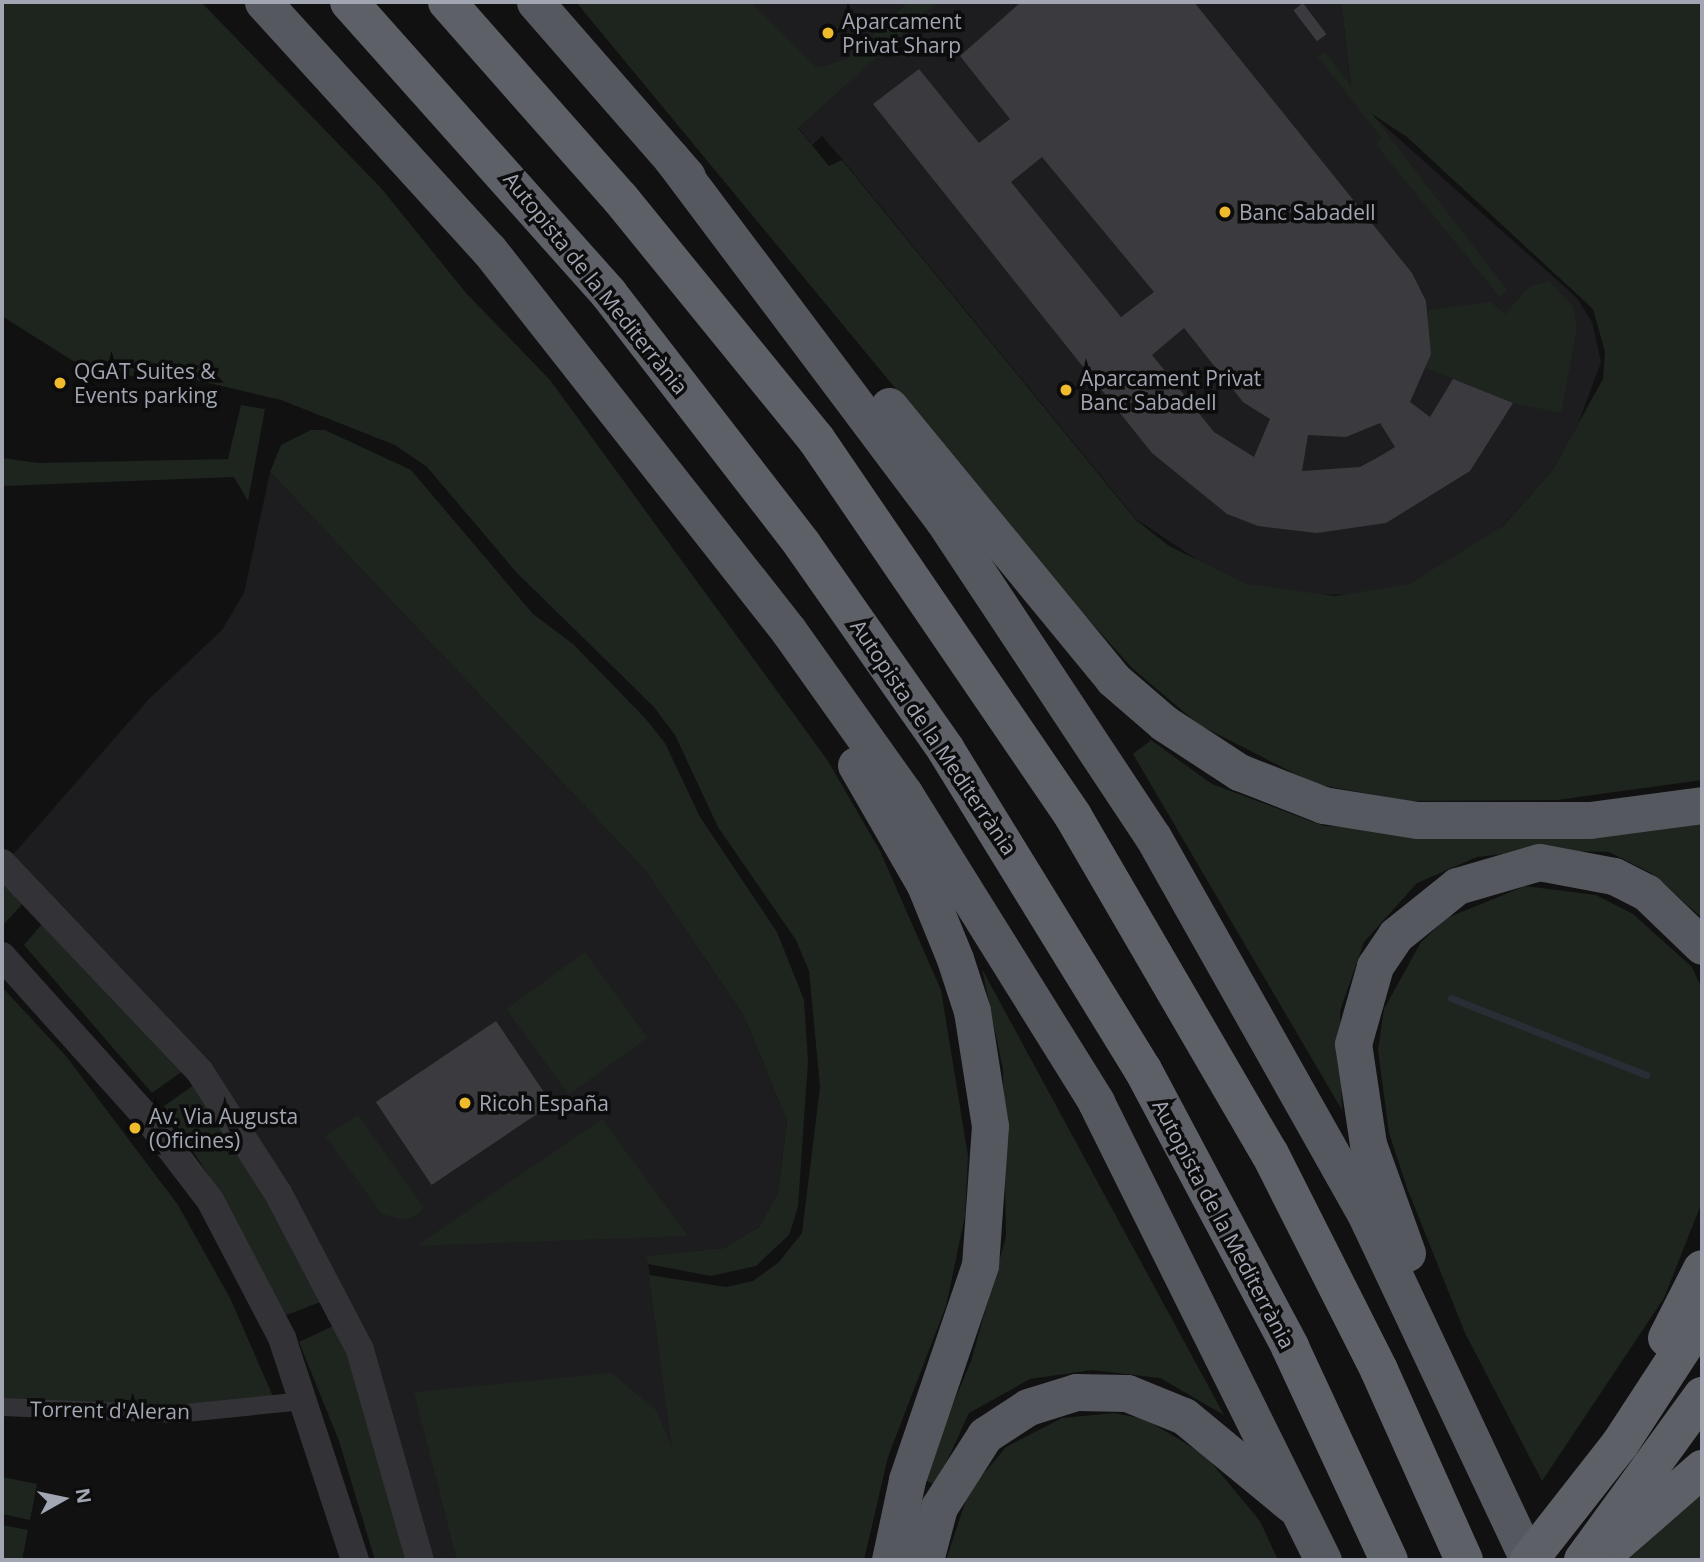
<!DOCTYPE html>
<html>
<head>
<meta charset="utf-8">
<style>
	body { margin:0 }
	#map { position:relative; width:1704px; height:1562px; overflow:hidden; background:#111112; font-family:"Open Sans",sans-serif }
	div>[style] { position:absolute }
	.built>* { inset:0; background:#1d1d1f }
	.green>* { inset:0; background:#1d251e; transform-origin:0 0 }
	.stream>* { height:7px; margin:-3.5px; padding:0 3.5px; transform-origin:3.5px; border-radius:3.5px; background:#272e36 }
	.building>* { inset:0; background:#3b3b3f; transform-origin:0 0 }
	.pedestrian>* { height:18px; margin:-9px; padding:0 9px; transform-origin:9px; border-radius:9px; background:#323237 }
	.tertiary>* { height:28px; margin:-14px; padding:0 14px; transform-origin:14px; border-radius:14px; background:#323237 }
	.trunk>* { height:37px; margin:-18.5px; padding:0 18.5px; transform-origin:18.5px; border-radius:18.5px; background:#56585f }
	.motorway>* { height:38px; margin:-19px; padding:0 19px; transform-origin:19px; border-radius:19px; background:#5e6068 }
	.dots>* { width:19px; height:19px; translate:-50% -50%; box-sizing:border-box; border:4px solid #0c0c0d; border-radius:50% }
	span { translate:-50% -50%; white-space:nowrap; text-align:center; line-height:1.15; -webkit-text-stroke:7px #0c0c0d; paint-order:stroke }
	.poi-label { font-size:21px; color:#a2a6b3 }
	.left { translate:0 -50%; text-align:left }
	.street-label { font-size:21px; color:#a2a6b3 }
	.frame { position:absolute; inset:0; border:4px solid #a2a6b3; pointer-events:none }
	.north { position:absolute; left:28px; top:1464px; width:70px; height:70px; -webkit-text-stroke:5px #0c0c0d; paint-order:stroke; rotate:81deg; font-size:19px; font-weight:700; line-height:28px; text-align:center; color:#a2a6b3 }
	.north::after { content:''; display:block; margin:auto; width:24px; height:32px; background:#a2a6b3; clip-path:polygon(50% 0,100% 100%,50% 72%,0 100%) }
</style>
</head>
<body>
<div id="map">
	<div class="built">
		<div style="clip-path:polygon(703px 2px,1341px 2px,1351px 88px,1370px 113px,1577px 298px,1592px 322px,1601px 362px,1578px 424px,1552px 471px,1499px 530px,1409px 584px,1367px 594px,1295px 595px,1247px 584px,1205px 565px,1136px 519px,842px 159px,822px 136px,812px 145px)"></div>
		<div style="clip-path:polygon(270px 472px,645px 870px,744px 1016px,787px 1121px,778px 1192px,759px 1227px,724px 1248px,647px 1256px,692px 1560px,420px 1560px,360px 1350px,200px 1072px,4px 865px,148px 700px,222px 630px,244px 593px)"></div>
	</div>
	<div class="green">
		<div style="clip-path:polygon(2px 2px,201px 2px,381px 188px,466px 293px,550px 380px,828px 761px,880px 851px,941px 990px,968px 1156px,965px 1216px,946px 1306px,888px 1457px,864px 1560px,457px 1560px,414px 1392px,611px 1373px,656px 1410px,672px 1448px,649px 1275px,726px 1287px,753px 1281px,779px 1262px,802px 1233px,820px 1087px,809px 971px,796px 940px,718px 827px,675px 735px,654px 707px,517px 573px,427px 467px,395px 445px,281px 400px,196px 380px,117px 375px,73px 361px,2px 316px)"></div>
		<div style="clip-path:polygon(576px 2px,751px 2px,817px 68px,847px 59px,909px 2px,938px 2px,798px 128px,829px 166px,842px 160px,1136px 520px,1169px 546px,1247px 584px,1335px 596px,1409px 584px,1503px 526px,1552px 471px,1603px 379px,1605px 352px,1593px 309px,1407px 137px,1372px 114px,1507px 290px,1500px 297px,1376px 145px,1381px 137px,1317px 56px,1325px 52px,1351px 86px,1341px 2px,1702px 2px,1702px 780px,1557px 800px,1409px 801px,1315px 784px,1198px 724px,1132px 668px,1058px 585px)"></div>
		<div style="clip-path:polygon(1549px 281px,1573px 306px,1577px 328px,1561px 413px,1513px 403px,1426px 368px,1428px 310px,1491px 302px,1505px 314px,1530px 286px)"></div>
		<div style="clip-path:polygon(241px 405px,265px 409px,248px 501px,234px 477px,2px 486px,2px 458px,38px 463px,228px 459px)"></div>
		<div style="clip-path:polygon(311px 430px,325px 430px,411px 470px,533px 614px,573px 644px,645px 718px,665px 743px,700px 817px,777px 932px,804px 1000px,808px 1061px,798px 1207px,789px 1235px,756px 1266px,711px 1276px,648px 1264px,646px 1256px,724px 1248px,759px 1227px,778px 1192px,787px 1121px,744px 1016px,645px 870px,270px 472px,281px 445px)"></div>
		<div style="clip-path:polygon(1151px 740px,1212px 784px,1324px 826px,1609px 836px,1702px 820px,1702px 918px,1651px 873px,1609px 852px,1539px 850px,1477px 857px,1417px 883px,1364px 942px,1340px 1011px,1342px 1110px,1133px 754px)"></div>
		<div style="clip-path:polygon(2px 877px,26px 900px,3px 925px,2px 924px)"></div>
		<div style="clip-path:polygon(1525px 886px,1596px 895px,1633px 914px,1692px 967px,1702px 989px,1702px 1202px,1664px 1298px,1542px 1481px,1465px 1333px,1407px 1188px,1389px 1133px,1378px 1050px,1384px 1009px,1421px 942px,1447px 918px)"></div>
		<div style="clip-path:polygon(48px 917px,187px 1068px,152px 1093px,24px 945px)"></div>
		<div style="left:585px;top:952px;width:106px;height:97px;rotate:54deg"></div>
		<div style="clip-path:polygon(982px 969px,1224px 1415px,1160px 1378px,1092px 1370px,1030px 1379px,969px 1413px,936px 1485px,922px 1479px,971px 1361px,1006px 1237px,1003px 1069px)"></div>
		<div style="clip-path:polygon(2px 987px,66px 1056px,178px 1205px,230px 1298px,275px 1401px,176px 1414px,2px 1407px)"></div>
		<div style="clip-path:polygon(198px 1082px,237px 1146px,323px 1301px,284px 1316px,213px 1182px,164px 1106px)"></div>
		<div style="clip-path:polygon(358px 1115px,424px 1208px,416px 1215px,404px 1220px,382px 1214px,325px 1136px)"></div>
		<div style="clip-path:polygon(602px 1119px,688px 1236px,416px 1246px)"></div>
		<div style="clip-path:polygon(335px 1325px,362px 1385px,410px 1560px,375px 1560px,339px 1441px,299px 1342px)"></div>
		<div style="clip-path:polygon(1114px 1413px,1145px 1419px,1205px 1455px,1260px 1521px,1278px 1560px,946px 1560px,969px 1491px,1006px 1447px,1062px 1418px)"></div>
		<div style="clip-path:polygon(2px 1477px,37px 1484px,30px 1520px,2px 1514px)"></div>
		<div style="clip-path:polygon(1702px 1491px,1702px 1560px,1628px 1560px,1671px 1513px)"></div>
		<div style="clip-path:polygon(2px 1525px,28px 1530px,22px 1560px,2px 1560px)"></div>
	</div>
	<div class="stream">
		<div style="left:1451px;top:998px;width:210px;rotate:21.5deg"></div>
	</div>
	<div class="building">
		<div style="clip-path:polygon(evenodd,1021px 2px,1194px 2px,1412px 273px,1426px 301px,1431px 354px,1410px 402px,1430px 417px,1453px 379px,1513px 403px,1470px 471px,1386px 523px,1317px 533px,1258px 526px,1227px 514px,1152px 453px,873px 104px,919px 69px,979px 143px,1010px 119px,960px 56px,1021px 2px,1042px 157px,1154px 292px,1121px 317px,1011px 182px,1042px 157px,1021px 2px,1184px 328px,1243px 402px,1270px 419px,1254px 457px,1214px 432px,1152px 355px,1184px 328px,1021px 2px,1380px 423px,1395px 447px,1382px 455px,1360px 467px,1302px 471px,1308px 435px,1346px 437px,1380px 423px)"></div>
		<div style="left:1303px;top:3px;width:39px;height:12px;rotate:53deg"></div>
		<div style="left:496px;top:1021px;width:100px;height:145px;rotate:56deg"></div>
	</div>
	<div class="pedestrian">
		<div style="left:2px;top:1407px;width:174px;rotate:2.3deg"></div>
		<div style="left:176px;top:1414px;width:128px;rotate:-5.8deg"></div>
	</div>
	<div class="tertiary">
		<div style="left:2px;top:863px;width:288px;rotate:46.5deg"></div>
		<div style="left:200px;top:1072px;width:144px;rotate:57.2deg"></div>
		<div style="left:278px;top:1193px;width:177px;rotate:62.4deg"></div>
		<div style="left:360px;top:1350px;width:218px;rotate:74.1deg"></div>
		<div style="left:2px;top:956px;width:212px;rotate:48.1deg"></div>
		<div style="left:144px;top:1114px;width:108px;rotate:52.5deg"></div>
		<div style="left:210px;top:1200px;width:156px;rotate:62.4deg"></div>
		<div style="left:282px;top:1338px;width:234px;rotate:71.8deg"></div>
	</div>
	<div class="trunk">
		<div style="left:263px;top:2px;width:336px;rotate:47.7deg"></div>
		<div style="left:489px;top:250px;width:484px;rotate:51.8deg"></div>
		<div style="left:788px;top:630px;width:200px;rotate:54.6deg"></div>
		<div style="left:904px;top:793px;width:364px;rotate:58.1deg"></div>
		<div style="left:1096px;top:1102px;width:511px;rotate:63.64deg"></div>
		<div style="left:535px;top:2px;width:231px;rotate:48.9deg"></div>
		<div style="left:671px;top:158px;width:453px;rotate:53.1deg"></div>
		<div style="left:943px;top:520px;width:380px;rotate:56.5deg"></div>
		<div style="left:1153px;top:837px;width:432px;rotate:60.6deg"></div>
		<div style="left:1365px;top:1213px;width:383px;rotate:64.8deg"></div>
		<div style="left:889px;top:406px;width:353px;rotate:50.6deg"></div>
		<div style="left:1113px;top:679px;width:67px;rotate:40.8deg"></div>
		<div style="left:1164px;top:723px;width:90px;rotate:33.2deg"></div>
		<div style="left:1239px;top:772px;width:90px;rotate:21.4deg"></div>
		<div style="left:1323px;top:805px;width:95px;rotate:9.1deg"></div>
		<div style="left:1417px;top:820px;width:173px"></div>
		<div style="left:1590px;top:820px;width:113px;rotate:-7.6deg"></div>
		<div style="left:856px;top:765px;width:138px;rotate:60.1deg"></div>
		<div style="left:925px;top:885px;width:80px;rotate:67.9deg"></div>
		<div style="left:955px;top:959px;width:55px;rotate:71.9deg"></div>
		<div style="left:972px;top:1011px;width:116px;rotate:81.1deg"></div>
		<div style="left:990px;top:1126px;width:139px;rotate:94.1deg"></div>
		<div style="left:980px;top:1265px;width:227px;rotate:108.8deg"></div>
		<div style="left:907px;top:1480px;width:82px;rotate:102deg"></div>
		<div style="left:1407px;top:1253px;width:116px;rotate:-109.7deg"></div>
		<div style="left:1368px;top:1144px;width:101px;rotate:-98.5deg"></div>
		<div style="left:1353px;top:1044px;width:81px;rotate:-74.2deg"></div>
		<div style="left:1375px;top:966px;width:37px;rotate:-56deg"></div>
		<div style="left:1396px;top:935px;width:78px;rotate:-38.8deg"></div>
		<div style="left:1457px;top:886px;width:85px;rotate:-16.3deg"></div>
		<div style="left:1539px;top:862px;width:76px;rotate:10.6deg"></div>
		<div style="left:1614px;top:876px;width:37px;rotate:27deg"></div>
		<div style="left:1647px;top:893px;width:76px;rotate:43.9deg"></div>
		<div style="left:925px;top:1560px;width:55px;rotate:-75.2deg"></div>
		<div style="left:939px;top:1507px;width:85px;rotate:-57.4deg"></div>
		<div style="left:985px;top:1435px;width:51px;rotate:-33.1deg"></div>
		<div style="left:1028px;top:1407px;width:50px;rotate:-17.4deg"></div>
		<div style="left:1076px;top:1392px;width:51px;rotate:1.1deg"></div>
		<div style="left:1127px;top:1393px;width:61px;rotate:22deg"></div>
		<div style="left:1184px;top:1416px;width:140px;rotate:39.5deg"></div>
	</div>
	<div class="motorway">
		<div style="left:349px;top:2px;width:391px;rotate:48.3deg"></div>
		<div style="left:609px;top:294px;width:316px;rotate:52.3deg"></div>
		<div style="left:802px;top:544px;width:251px;rotate:55deg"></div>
		<div style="left:946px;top:750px;width:376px;rotate:58.4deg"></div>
		<div style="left:1143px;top:1070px;width:314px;rotate:62deg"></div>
		<div style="left:1290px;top:1347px;width:235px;rotate:65.1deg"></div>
		<div style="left:447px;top:2px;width:261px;rotate:48.6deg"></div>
		<div style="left:620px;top:198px;width:311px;rotate:50.9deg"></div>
		<div style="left:816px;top:439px;width:456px;rotate:55.7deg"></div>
		<div style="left:1073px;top:816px;width:391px;rotate:59.8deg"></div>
		<div style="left:1270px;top:1154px;width:242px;rotate:63.2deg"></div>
		<div style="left:1379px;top:1370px;width:208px;rotate:65.9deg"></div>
		<div style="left:1667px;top:1338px;width:77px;rotate:-63.1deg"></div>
		<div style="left:1615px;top:1545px;width:116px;rotate:-41.1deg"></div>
		<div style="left:1529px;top:1560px;width:147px;rotate:-51.9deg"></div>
		<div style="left:1620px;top:1444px;width:150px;rotate:-56.9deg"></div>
		<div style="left:1583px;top:1560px;width:203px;rotate:-54deg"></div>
	</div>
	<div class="dots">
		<div style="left:828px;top:33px;background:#efbb2c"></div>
		<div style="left:1225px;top:212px;background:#efbb2c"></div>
		<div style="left:60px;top:383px;background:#efbb2c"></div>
		<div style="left:1066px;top:390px;background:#efbb2c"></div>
		<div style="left:465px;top:1103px;background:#efbb2c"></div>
		<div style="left:135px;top:1128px;background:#efbb2c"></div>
	</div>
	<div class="poi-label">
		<span class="left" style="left:842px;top:33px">Aparcament<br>Privat Sharp</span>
		<span class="left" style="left:1239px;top:212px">Banc Sabadell</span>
		<span class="left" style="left:74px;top:383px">QGAT Suites &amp;<br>Events parking</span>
		<span class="left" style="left:1080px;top:390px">Aparcament Privat<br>Banc Sabadell</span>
		<span class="left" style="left:479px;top:1103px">Ricoh España</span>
		<span class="left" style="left:149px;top:1128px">Av. Via Augusta<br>(Oficines)</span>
	</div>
	<div class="street-label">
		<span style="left:596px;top:283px;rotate:51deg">Autopista de la Mediterrània</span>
		<span style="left:934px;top:737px;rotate:56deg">Autopista de la Mediterrània</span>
		<span style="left:1224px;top:1224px;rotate:62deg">Autopista de la Mediterrània</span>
		<span style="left:110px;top:1410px;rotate:1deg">Torrent d'Aleran</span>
	</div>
	<div class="frame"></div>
	<div class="north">N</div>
</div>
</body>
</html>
